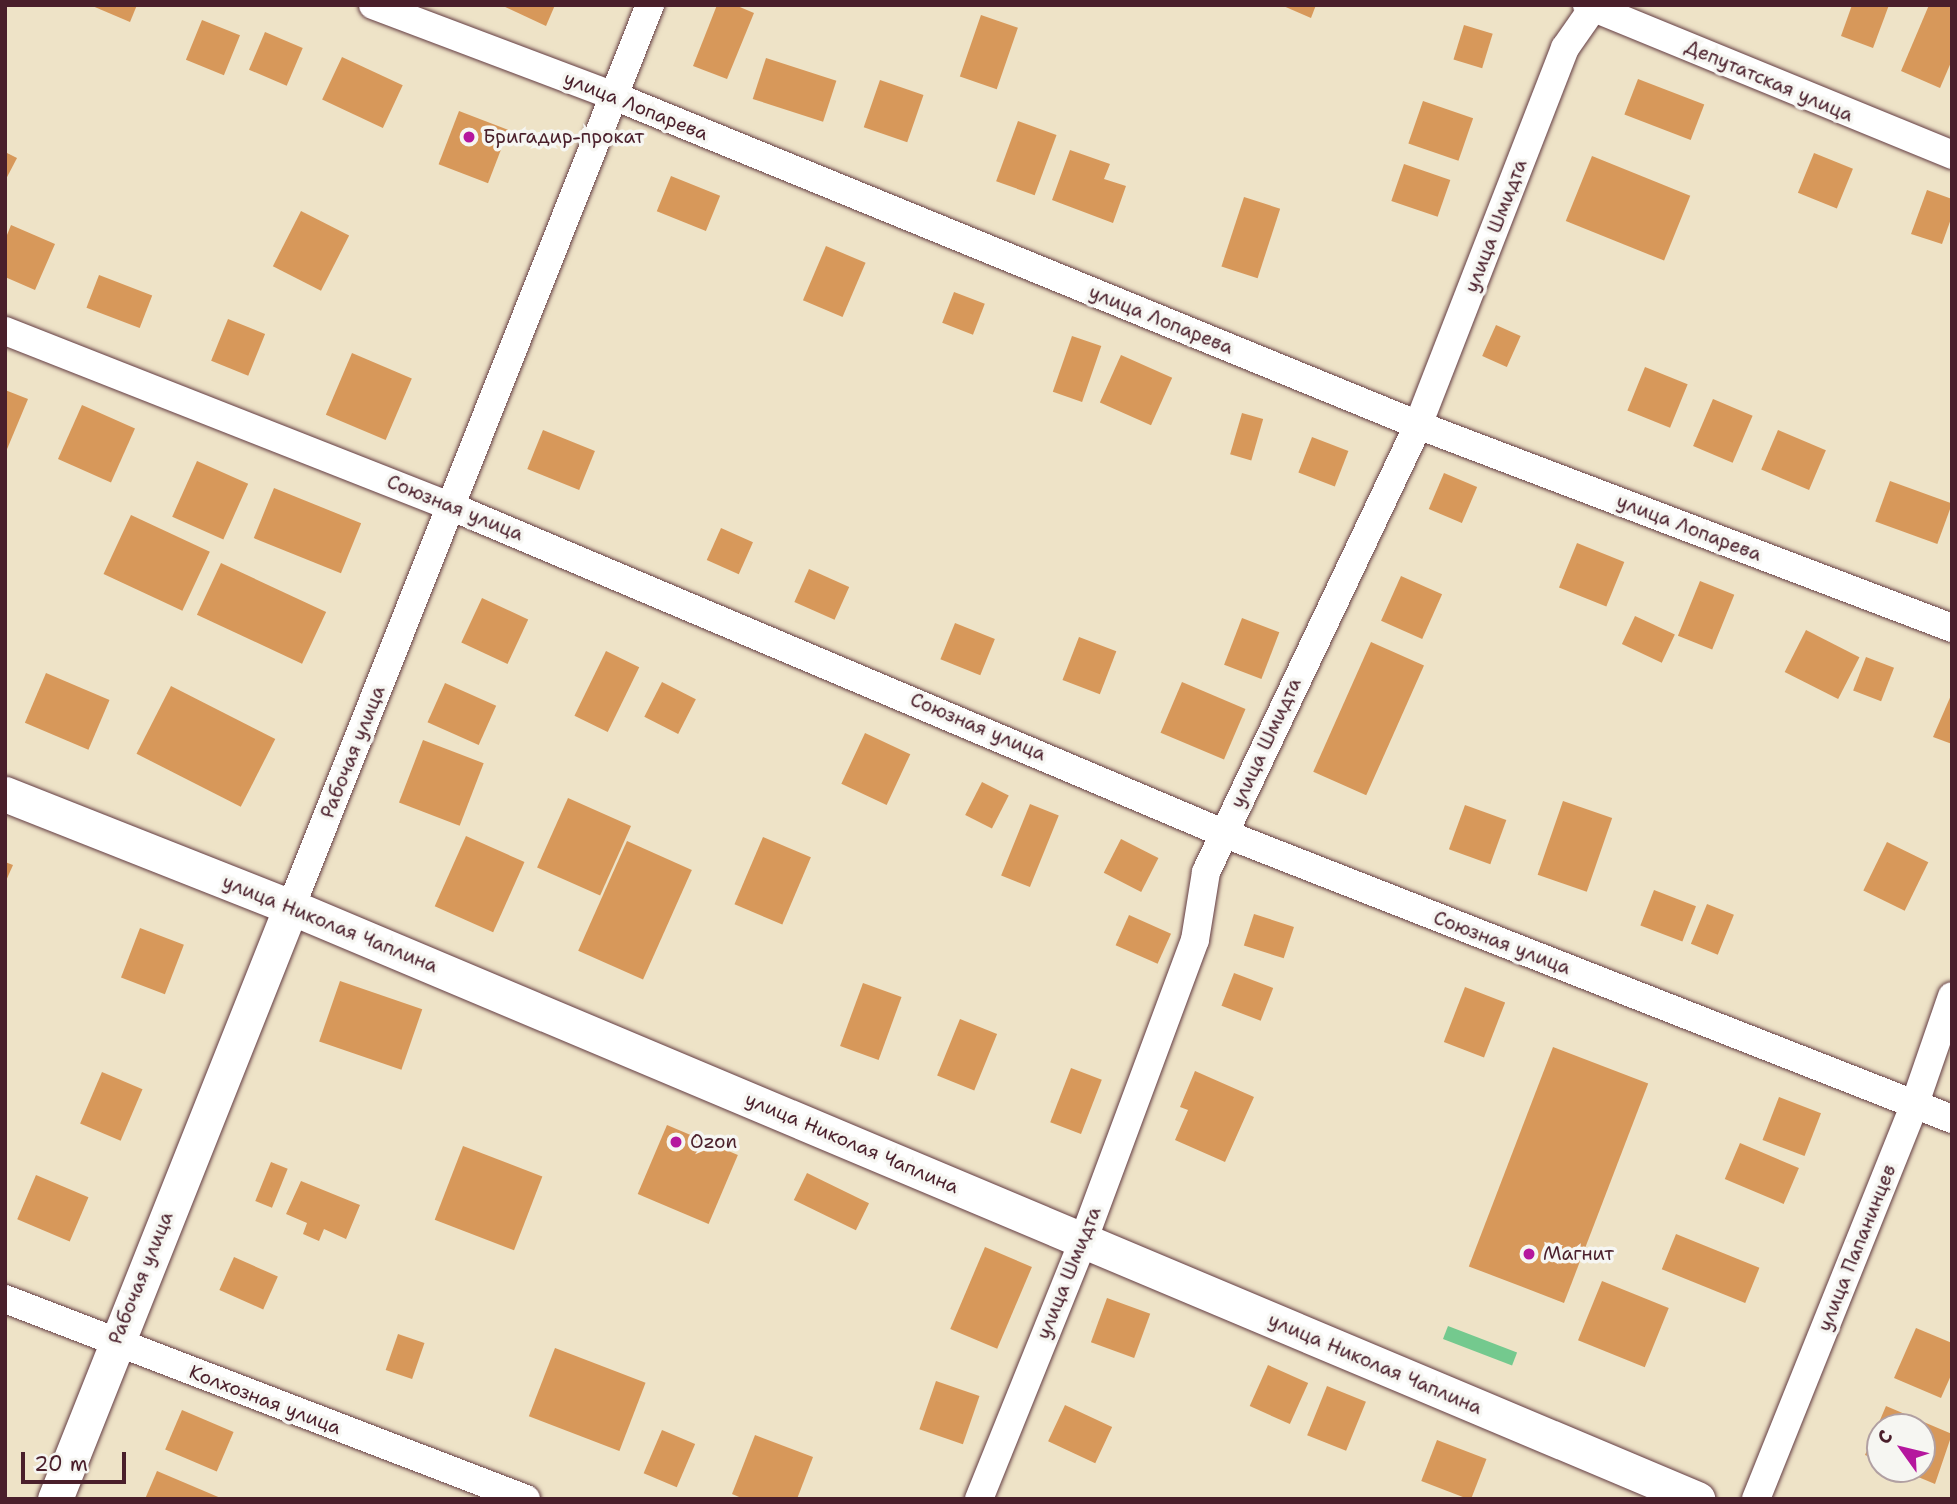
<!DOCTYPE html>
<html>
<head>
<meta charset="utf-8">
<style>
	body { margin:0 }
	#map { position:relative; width:1957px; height:1504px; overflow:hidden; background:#eee3c7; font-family:"Shantell Sans",sans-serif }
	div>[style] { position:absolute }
	.green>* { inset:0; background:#74c98e; transform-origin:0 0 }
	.building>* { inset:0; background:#d7985a; transform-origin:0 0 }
	.roads { filter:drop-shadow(0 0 2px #633c42) drop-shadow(0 0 2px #633c42) }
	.minor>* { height:28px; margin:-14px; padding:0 14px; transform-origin:14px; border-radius:14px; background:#fff }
	.tertiary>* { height:35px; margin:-17.5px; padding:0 17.5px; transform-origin:17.5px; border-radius:17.5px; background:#fff }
	.dots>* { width:19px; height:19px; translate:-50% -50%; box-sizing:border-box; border:4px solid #f6f6f2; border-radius:50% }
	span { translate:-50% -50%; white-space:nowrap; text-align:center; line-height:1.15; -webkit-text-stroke:7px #f6f6f2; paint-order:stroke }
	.street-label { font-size:19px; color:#4a1f2b }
	.poi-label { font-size:19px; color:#4a1f2b }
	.left { translate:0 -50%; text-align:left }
	.frame { position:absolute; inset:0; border:7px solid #4a1f2b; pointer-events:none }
	.north { position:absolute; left:1866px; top:1413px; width:70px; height:70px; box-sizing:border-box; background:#f6f6f2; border:2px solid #b1a0a2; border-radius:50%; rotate:304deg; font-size:19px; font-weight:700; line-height:28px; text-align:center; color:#4a1f2b }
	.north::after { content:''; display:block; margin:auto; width:24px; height:32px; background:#b5179e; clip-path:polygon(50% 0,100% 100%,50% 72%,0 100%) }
	.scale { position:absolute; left:21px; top:1452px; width:105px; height:32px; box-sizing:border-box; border:4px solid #4a1f2b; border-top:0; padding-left:9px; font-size:21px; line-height:24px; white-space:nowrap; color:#4a1f2b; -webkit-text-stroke:5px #f6f6f2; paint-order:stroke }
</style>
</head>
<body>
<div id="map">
	<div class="green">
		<div style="left:1448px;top:1326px;width:74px;height:14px;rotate:21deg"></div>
	</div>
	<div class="building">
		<div style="clip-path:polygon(90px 5px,137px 5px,130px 22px)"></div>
		<div style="clip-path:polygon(501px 5px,555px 5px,546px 26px)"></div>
		<div style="clip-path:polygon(717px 5px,735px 5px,754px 13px,727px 79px,693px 66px)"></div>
		<div style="clip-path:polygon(1281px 5px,1316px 5px,1311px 18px)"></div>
		<div style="clip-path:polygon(1852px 5px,1889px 5px,1873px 48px,1841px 36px)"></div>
		<div style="clip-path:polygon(1929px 5px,1952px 5px,1952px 60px,1940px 88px,1901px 71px)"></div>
		<div style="left:981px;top:15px;width:39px;height:65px;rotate:19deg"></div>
		<div style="left:202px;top:20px;width:41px;height:43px;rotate:22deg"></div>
		<div style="left:1464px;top:25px;width:30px;height:36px;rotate:17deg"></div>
		<div style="left:265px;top:32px;width:41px;height:41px;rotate:23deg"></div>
		<div style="left:342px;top:57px;width:67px;height:47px;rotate:25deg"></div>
		<div style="left:766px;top:58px;width:74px;height:43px;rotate:18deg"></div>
		<div style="left:1638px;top:79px;width:71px;height:38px;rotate:21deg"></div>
		<div style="left:880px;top:80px;width:46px;height:50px;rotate:19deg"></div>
		<div style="left:1423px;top:101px;width:53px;height:45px;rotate:19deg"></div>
		<div style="left:459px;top:111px;width:53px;height:57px;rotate:21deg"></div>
		<div style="left:1018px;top:121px;width:41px;height:64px;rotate:20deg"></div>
		<div style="clip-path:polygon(1070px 150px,1110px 164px,1104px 179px,1126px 186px,1113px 223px,1052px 200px)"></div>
		<div style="clip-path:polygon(5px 152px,17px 158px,5px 181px)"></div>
		<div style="left:1814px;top:153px;width:42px;height:43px;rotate:22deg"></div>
		<div style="left:1592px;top:156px;width:106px;height:70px;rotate:22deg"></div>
		<div style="left:1404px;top:164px;width:49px;height:39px;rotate:19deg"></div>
		<div style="left:671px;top:176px;width:53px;height:38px;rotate:22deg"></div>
		<div style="clip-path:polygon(1927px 190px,1952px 199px,1952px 216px,1942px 244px,1911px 234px)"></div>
		<div style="left:1244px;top:197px;width:38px;height:73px;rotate:18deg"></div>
		<div style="left:301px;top:211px;width:54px;height:62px;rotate:27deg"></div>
		<div style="clip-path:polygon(11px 225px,55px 244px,35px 290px,5px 277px,5px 240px)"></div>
		<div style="left:826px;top:246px;width:43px;height:59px;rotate:23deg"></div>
		<div style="left:99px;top:275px;width:57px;height:35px;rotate:21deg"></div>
		<div style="left:954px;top:292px;width:33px;height:33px;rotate:21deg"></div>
		<div style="left:228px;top:319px;width:40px;height:45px;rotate:22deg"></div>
		<div style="left:1496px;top:325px;width:27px;height:34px;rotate:24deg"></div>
		<div style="left:1072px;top:336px;width:31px;height:59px;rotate:19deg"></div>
		<div style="left:352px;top:353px;width:65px;height:67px;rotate:23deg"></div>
		<div style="left:1121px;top:355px;width:56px;height:52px;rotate:24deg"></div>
		<div style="left:1645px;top:367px;width:46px;height:47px;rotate:22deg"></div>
		<div style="clip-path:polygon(5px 390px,28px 399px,5px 454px)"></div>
		<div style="left:1713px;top:399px;width:43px;height:51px;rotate:23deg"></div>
		<div style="left:82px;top:405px;width:58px;height:59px;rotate:24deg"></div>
		<div style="left:1242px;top:413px;width:22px;height:43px;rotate:16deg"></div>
		<div style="left:543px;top:430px;width:56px;height:42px;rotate:22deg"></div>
		<div style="left:1778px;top:430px;width:52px;height:43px;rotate:23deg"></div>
		<div style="left:1312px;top:437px;width:39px;height:38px;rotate:21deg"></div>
		<div style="left:197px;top:461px;width:56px;height:61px;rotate:24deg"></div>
		<div style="left:1444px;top:473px;width:36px;height:39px;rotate:23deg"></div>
		<div style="left:1890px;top:481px;width:66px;height:43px;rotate:20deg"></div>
		<div style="left:274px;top:488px;width:94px;height:54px;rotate:22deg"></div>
		<div style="left:131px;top:515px;width:87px;height:65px;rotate:25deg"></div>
		<div style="left:721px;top:528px;width:35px;height:35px;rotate:24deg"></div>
		<div style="left:1577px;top:543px;width:51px;height:48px;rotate:22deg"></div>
		<div style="left:221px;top:563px;width:116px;height:57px;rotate:25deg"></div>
		<div style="left:809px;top:569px;width:44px;height:36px;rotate:24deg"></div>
		<div style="left:1401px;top:576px;width:45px;height:49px;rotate:24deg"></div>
		<div style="left:1700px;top:581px;width:37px;height:59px;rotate:22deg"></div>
		<div style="left:482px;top:598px;width:51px;height:49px;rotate:25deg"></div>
		<div style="left:1635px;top:616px;width:44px;height:31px;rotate:25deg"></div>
		<div style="left:1242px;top:618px;width:40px;height:50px;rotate:21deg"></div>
		<div style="left:955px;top:623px;width:43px;height:39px;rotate:22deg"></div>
		<div style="left:1806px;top:630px;width:60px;height:47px;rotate:27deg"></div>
		<div style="left:1079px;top:637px;width:40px;height:46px;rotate:21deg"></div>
		<div style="left:1371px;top:642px;width:58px;height:142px;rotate:24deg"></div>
		<div style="left:606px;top:651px;width:37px;height:72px;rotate:26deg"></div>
		<div style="left:1866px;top:657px;width:30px;height:36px;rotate:21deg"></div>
		<div style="left:46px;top:673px;width:69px;height:54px;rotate:23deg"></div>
		<div style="left:662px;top:682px;width:38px;height:39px;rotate:27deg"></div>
		<div style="left:1182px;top:682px;width:69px;height:55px;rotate:23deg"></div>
		<div style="left:445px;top:683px;width:56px;height:43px;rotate:24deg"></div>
		<div style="left:171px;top:686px;width:117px;height:76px;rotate:27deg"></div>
		<div style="clip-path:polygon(1952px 693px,1952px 744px,1933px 737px)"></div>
		<div style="left:865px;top:733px;width:50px;height:56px;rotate:25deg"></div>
		<div style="left:423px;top:740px;width:65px;height:67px;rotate:21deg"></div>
		<div style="left:982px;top:782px;width:30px;height:37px;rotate:27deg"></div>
		<div style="left:568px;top:798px;width:69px;height:76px;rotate:24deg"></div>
		<div style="left:1563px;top:801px;width:52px;height:78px;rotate:19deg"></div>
		<div style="left:1030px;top:804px;width:31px;height:77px;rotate:22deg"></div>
		<div style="left:1465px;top:805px;width:44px;height:47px;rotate:20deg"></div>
		<div style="left:466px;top:836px;width:64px;height:77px;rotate:24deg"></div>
		<div style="left:763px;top:837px;width:52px;height:73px;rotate:23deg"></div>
		<div style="left:1121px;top:839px;width:42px;height:38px;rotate:27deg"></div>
		<div style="left:627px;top:841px;width:71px;height:120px;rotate:24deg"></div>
		<div style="left:1887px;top:842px;width:46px;height:54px;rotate:26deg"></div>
		<div style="clip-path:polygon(5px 862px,13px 865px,5px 883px)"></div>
		<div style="left:1654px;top:890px;width:45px;height:38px;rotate:21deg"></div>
		<div style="left:1707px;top:904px;width:29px;height:43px;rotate:22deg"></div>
		<div style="left:1254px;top:914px;width:42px;height:33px;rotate:18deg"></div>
		<div style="left:1129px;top:915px;width:46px;height:33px;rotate:24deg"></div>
		<div style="left:140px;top:928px;width:47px;height:53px;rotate:21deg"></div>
		<div style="left:1234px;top:973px;width:42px;height:35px;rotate:21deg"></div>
		<div style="left:340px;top:981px;width:87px;height:64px;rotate:19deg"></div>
		<div style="left:863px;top:983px;width:41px;height:67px;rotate:20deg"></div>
		<div style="left:1465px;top:987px;width:43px;height:59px;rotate:21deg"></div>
		<div style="left:960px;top:1019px;width:40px;height:61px;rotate:22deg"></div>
		<div style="left:1553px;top:1047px;width:102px;height:235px;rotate:21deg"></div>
		<div style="left:1071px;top:1068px;width:33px;height:58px;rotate:21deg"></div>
		<div style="clip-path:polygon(1195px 1071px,1254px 1097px,1225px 1162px,1175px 1140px,1188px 1110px,1180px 1107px)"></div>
		<div style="left:102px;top:1072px;width:44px;height:56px;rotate:23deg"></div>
		<div style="left:1779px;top:1097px;width:45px;height:46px;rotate:21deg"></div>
		<div style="left:667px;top:1125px;width:77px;height:75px;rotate:23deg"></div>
		<div style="left:1740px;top:1143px;width:64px;height:39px;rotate:23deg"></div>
		<div style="left:463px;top:1146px;width:85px;height:79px;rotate:21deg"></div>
		<div style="left:271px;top:1162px;width:18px;height:42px;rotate:22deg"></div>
		<div style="left:807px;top:1173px;width:69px;height:30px;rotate:26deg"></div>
		<div style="left:36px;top:1175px;width:57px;height:48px;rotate:23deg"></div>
		<div style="clip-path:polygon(301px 1181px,360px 1205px,346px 1239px,324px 1229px,319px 1241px,303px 1234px,307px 1223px,286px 1214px)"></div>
		<div style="left:1676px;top:1234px;width:90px;height:38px;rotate:22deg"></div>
		<div style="left:985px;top:1247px;width:51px;height:89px;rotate:23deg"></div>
		<div style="left:234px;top:1257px;width:48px;height:36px;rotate:24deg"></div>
		<div style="left:1602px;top:1281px;width:72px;height:64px;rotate:22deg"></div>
		<div style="left:1107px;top:1298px;width:46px;height:47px;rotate:20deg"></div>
		<div style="clip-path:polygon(1916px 1328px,1952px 1343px,1952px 1373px,1941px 1398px,1894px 1378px)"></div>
		<div style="left:398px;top:1334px;width:28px;height:38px;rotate:19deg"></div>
		<div style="left:555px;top:1348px;width:97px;height:73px;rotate:21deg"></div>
		<div style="left:1268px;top:1365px;width:44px;height:45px;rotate:24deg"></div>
		<div style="left:936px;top:1381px;width:46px;height:51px;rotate:19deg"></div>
		<div style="left:1327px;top:1386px;width:42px;height:53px;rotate:22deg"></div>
		<div style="left:1065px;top:1405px;width:52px;height:40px;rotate:25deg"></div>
		<div style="clip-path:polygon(1886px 1406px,1952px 1434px,1935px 1484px,1899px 1469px,1922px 1469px,1922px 1427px,1880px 1427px,1880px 1461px,1865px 1455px)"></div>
		<div style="left:182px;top:1410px;width:56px;height:43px;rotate:23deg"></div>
		<div style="left:662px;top:1430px;width:36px;height:47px;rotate:23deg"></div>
		<div style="clip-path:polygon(755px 1435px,813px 1457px,797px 1499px,744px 1499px,732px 1494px)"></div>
		<div style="left:1437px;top:1440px;width:53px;height:44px;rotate:21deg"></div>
		<div style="clip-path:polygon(157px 1471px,223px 1499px,145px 1499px)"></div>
	</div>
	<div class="roads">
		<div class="minor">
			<div style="left:373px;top:5px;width:258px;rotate:20.7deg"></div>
			<div style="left:614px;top:96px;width:869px;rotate:22.25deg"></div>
			<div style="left:1418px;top:425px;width:571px;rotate:20.81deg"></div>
			<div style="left:1587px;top:5px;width:395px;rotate:22.3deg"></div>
			<div style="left:5px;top:331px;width:478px;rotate:21.5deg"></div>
			<div style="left:450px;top:506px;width:839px;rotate:22.93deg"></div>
			<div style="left:1223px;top:833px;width:783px;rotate:21.42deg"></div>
			<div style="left:291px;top:907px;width:971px;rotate:-68.3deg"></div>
			<div style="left:5px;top:1299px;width:558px;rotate:21deg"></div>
			<div style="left:979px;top:1499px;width:278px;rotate:-68deg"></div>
			<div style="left:1083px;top:1241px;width:321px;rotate:-69.6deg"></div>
			<div style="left:1195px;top:940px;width:69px;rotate:-80.8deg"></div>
			<div style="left:1206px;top:872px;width:495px;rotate:-64.6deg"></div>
			<div style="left:1418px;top:425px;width:405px;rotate:-68.7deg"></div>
			<div style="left:1565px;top:48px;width:52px;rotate:-55.1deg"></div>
			<div style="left:1756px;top:1499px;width:424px;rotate:-68.1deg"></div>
			<div style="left:1914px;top:1106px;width:116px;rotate:-70.9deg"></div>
		</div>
		<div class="tertiary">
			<div style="left:5px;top:794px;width:308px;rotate:21.6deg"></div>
			<div style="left:291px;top:907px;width:1526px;rotate:22.83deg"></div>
			<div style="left:55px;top:1499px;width:637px;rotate:-68.27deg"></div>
		</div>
	</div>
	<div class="dots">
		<div style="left:469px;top:137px;background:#b5179e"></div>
		<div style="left:676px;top:1142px;background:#b5179e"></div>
		<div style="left:1529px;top:1254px;background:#b5179e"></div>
	</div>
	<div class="street-label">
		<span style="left:1769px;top:81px;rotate:23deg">Депутатская улица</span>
		<span style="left:636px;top:106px;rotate:22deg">улица Лопарева</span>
		<span style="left:1496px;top:226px;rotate:-69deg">улица Шмидта</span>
		<span style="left:1161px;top:320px;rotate:22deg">улица Лопарева</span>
		<span style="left:455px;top:508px;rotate:22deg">Союзная улица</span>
		<span style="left:1689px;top:528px;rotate:21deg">улица Лопарева</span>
		<span style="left:978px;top:727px;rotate:23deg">Союзная улица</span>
		<span style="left:1266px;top:743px;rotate:-65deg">улица Шмидта</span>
		<span style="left:353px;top:752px;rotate:-68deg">Рабочая улица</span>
		<span style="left:330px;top:924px;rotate:22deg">улица Николая Чаплина</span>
		<span style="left:1502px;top:943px;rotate:21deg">Союзная улица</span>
		<span style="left:852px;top:1143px;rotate:23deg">улица Николая Чаплина</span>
		<span style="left:1857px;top:1248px;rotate:-68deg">улица Папанинцев</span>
		<span style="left:1069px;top:1273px;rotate:-68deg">улица Шмидта</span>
		<span style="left:141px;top:1278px;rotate:-68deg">Рабочая улица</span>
		<span style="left:1375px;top:1364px;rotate:23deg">улица Николая Чаплина</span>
		<span style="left:265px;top:1400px;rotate:21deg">Колхозная улица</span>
	</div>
	<div class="poi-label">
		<span class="left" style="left:483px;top:137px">Бригадир-прокат</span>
		<span class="left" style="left:690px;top:1142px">Ozon</span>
		<span class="left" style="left:1543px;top:1254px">Магнит</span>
	</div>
	<div class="frame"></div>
	<div class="north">С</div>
	<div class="scale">20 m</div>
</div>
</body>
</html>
